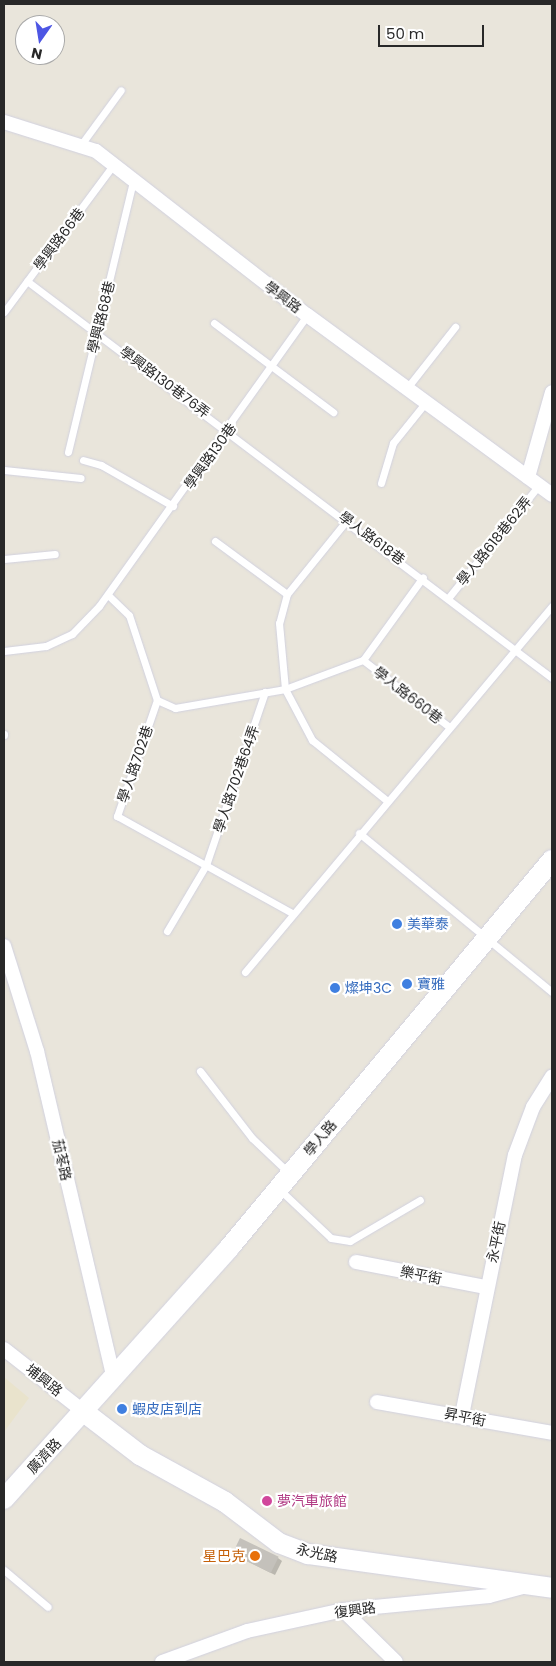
<!DOCTYPE html>
<html>
<head>
<meta charset="utf-8">
<style>
	body { margin:0 }
	#map { position:relative; width:556px; height:1666px; overflow:hidden; background:#e9e5db; font-family:Poppins,"Noto Sans TC",sans-serif }
	div>[style] { position:absolute }
	.education>* { inset:0; background:#e9e3cc }
	.shadow>* { inset:0; background:#0003 }
	.building>* { inset:0; background:#c4c1bb; transform-origin:0 0 }
	.roads { filter:drop-shadow(0 0 1px #d1d1df) drop-shadow(0 0 1px #d1d1df) }
	.service>* { height:7px; margin:-3.5px; padding:0 3.5px; transform-origin:3.5px; border-radius:3.5px; background:#fff }
	.minor>* { height:14px; margin:-7px; padding:0 7px; transform-origin:7px; border-radius:7px; background:#fff }
	.secondary>* { height:20px; margin:-10px; padding:0 10px; transform-origin:10px; border-radius:10px; background:#fff }
	.dots>* { width:14px; height:14px; translate:-50% -50%; box-sizing:border-box; border:2px solid #fff; border-radius:50% }
	span { translate:-50% -50%; white-space:nowrap; text-align:center; line-height:1.15; -webkit-text-stroke:4.5px #fff; paint-order:stroke }
	.street-label { font-size:14px; color:#282828 }
	.shop-label { font-size:14px; color:#366cbe }
	.left { translate:0 -50%; text-align:left }
	.hotel-label { font-size:14px; color:#b23c85 }
	.food-label { font-size:14px; color:#c56008 }
	.right { translate:-100% -50%; text-align:right }
	.frame { position:absolute; inset:0; border:5px solid #282828; pointer-events:none }
	.north { position:absolute; left:15px; top:15px; width:50px; height:50px; box-sizing:border-box; background:#fff; border:1px solid #a9a9a9; border-radius:50%; rotate:193deg; font-size:14px; font-weight:700; line-height:20px; text-align:center; color:#282828 }
	.north::after { content:''; display:block; margin:auto; width:18px; height:22px; background:#4d56e4; clip-path:polygon(50% 0,100% 100%,50% 72%,0 100%) }
	.scale { position:absolute; left:378px; top:25px; width:106px; height:22px; box-sizing:border-box; border:2px solid #282828; border-top:0; padding-left:6px; font-size:15px; line-height:18px; white-space:nowrap; color:#282828; -webkit-text-stroke:4px #fff; paint-order:stroke }
</style>
</head>
<body>
<div id="map">
	<div class="education">
		<div style="clip-path:polygon(4px 1377px,29px 1398px,4px 1432px)"></div>
	</div>
	<div class="shadow">
		<div style="clip-path:polygon(233px 1554px,278px 1558px,282px 1561px,275px 1575px)"></div>
	</div>
	<div class="building">
		<div style="left:240px;top:1538px;width:43px;height:18px;rotate:26deg"></div>
	</div>
	<div class="roads">
		<div class="service">
			<div style="left:80px;top:146px;width:69px;rotate:-53.8deg"></div>
			<div style="left:27px;top:281px;width:658px;rotate:37.1deg"></div>
			<div style="left:4px;top:312px;width:183px;rotate:-53.4deg"></div>
			<div style="left:214px;top:323px;width:149px;rotate:36.8deg"></div>
			<div style="left:407px;top:388px;width:78px;rotate:-51.8deg"></div>
			<div style="left:68px;top:452px;width:279px;rotate:-76.5deg"></div>
			<div style="left:83px;top:460px;width:19px;rotate:16deg"></div>
			<div style="left:101px;top:465px;width:83px;rotate:29.7deg"></div>
			<div style="left:4px;top:470px;width:77px;rotate:5.9deg"></div>
			<div style="left:381px;top:483px;width:42px;rotate:-73.3deg"></div>
			<div style="left:393px;top:443px;width:53px;rotate:-51.2deg"></div>
			<div style="left:347px;top:520px;width:95px;rotate:129deg"></div>
			<div style="left:287px;top:594px;width:30px;rotate:105deg"></div>
			<div style="left:279px;top:623px;width:66px;rotate:84.8deg"></div>
			<div style="left:285px;top:689px;width:58px;rotate:62.1deg"></div>
			<div style="left:312px;top:740px;width:95px;rotate:39deg"></div>
			<div style="left:215px;top:541px;width:89px;rotate:36.4deg"></div>
			<div style="left:4px;top:559px;width:51px;rotate:-5.6deg"></div>
			<div style="left:108px;top:595px;width:29px;rotate:44deg"></div>
			<div style="left:129px;top:615px;width:89px;rotate:71.8deg"></div>
			<div style="left:449px;top:597px;width:144px;rotate:-51.2deg"></div>
			<div style="left:4px;top:651px;width:42px;rotate:-6.8deg"></div>
			<div style="left:46px;top:646px;width:29px;rotate:-25deg"></div>
			<div style="left:72px;top:634px;width:39px;rotate:-46deg"></div>
			<div style="left:99px;top:606px;width:358px;rotate:-54.4deg"></div>
			<div style="left:363px;top:660px;width:102px;rotate:-54.1deg"></div>
			<div style="left:157px;top:700px;width:123px;rotate:109deg"></div>
			<div style="left:117px;top:816px;width:200px;rotate:29deg"></div>
			<div style="left:157px;top:700px;width:20px;rotate:24deg"></div>
			<div style="left:175px;top:708px;width:112px;rotate:-9.8deg"></div>
			<div style="left:285px;top:689px;width:83px;rotate:-20.4deg"></div>
			<div style="left:363px;top:660px;width:108px;rotate:37.8deg"></div>
			<div style="left:4px;top:734px;width:1px;rotate:90deg"></div>
			<div style="left:359px;top:833px;width:250px;rotate:39.5deg"></div>
			<div style="left:167px;top:931px;width:77px;rotate:-59.4deg"></div>
			<div style="left:206px;top:865px;width:183px;rotate:-71.2deg"></div>
			<div style="left:245px;top:972px;width:478px;rotate:-50deg"></div>
			<div style="left:200px;top:1071px;width:85px;rotate:52.2deg"></div>
			<div style="left:252px;top:1138px;width:52px;rotate:43.5deg"></div>
			<div style="left:279px;top:1189px;width:71px;rotate:43.3deg"></div>
			<div style="left:331px;top:1238px;width:19px;rotate:9deg"></div>
			<div style="left:350px;top:1241px;width:81px;rotate:-30.4deg"></div>
			<div style="left:4px;top:1570px;width:57px;rotate:40.1deg"></div>
		</div>
		<div class="minor">
			<div style="left:4px;top:122px;width:96px;rotate:17.5deg"></div>
			<div style="left:96px;top:151px;width:267px;rotate:37.9deg"></div>
			<div style="left:307px;top:315px;width:304px;rotate:36.3deg"></div>
			<div style="left:528px;top:477px;width:88px;rotate:-74.2deg"></div>
			<div style="left:4px;top:946px;width:110px;rotate:72.6deg"></div>
			<div style="left:37px;top:1051px;width:334px;rotate:76.8deg"></div>
			<div style="left:356px;top:1262px;width:132px;rotate:10.9deg"></div>
			<div style="left:4px;top:1349px;width:102px;rotate:38.2deg"></div>
			<div style="left:377px;top:1402px;width:178px;rotate:10deg"></div>
			<div style="left:462px;top:1415px;width:265px;rotate:-78.5deg"></div>
			<div style="left:515px;top:1155px;width:51px;rotate:-69.4deg"></div>
			<div style="left:533px;top:1107px;width:36px;rotate:-58deg"></div>
			<div style="left:343px;top:1610px;width:74px;rotate:44.5deg"></div>
			<div style="left:162px;top:1662px;width:90px;rotate:-20deg"></div>
			<div style="left:247px;top:1631px;width:98px;rotate:-12.3deg"></div>
			<div style="left:343px;top:1610px;width:147px;rotate:-5.5deg"></div>
			<div style="left:489px;top:1596px;width:34px;rotate:-15deg"></div>
		</div>
		<div class="secondary">
			<div style="left:84px;top:1412px;width:71px;rotate:37.5deg"></div>
			<div style="left:140px;top:1455px;width:97px;rotate:28.9deg"></div>
			<div style="left:225px;top:1502px;width:68px;rotate:37.2deg"></div>
			<div style="left:279px;top:1543px;width:31px;rotate:21deg"></div>
			<div style="left:308px;top:1554px;width:246px;rotate:7.9deg"></div>
			<div style="left:4px;top:1499px;width:337px;rotate:-48.1deg"></div>
			<div style="left:229px;top:1248px;width:505px;rotate:-50.22deg"></div>
		</div>
	</div>
	<div class="dots">
		<div style="left:397px;top:924px;background:#3f7fe0"></div>
		<div style="left:407px;top:984px;background:#3f7fe0"></div>
		<div style="left:335px;top:988px;background:#3f7fe0"></div>
		<div style="left:122px;top:1409px;background:#3f7fe0"></div>
		<div style="left:267px;top:1501px;background:#d1479c"></div>
		<div style="left:255px;top:1556px;background:#e8710a"></div>
	</div>
	<div class="street-label">
		<span style="left:59px;top:239px;rotate:-53deg">學興路66巷</span>
		<span style="left:283px;top:297px;rotate:37deg">學興路</span>
		<span style="left:101px;top:317px;rotate:-76deg">學興路68巷</span>
		<span style="left:165px;top:382px;rotate:37deg">學興路130巷76弄</span>
		<span style="left:210px;top:456px;rotate:-54deg">學興路130巷</span>
		<span style="left:372px;top:538px;rotate:37deg">學人路618巷</span>
		<span style="left:494px;top:541px;rotate:-51deg">學人路618巷62弄</span>
		<span style="left:408px;top:695px;rotate:38deg">學人路660巷</span>
		<span style="left:135px;top:764px;rotate:-71deg">學人路702巷</span>
		<span style="left:236px;top:779px;rotate:-71deg">學人路702巷64弄</span>
		<span style="left:320px;top:1138px;rotate:-50deg">學人路</span>
		<span style="left:62px;top:1160px;rotate:77deg">茄苳路</span>
		<span style="left:496px;top:1242px;rotate:-78deg">永平街</span>
		<span style="left:421px;top:1275px;rotate:11deg">樂平街</span>
		<span style="left:44px;top:1380px;rotate:38deg">埔興路</span>
		<span style="left:465px;top:1417px;rotate:11deg">昇平街</span>
		<span style="left:44px;top:1456px;rotate:-47deg">廣濟路</span>
		<span style="left:317px;top:1553px;rotate:12deg">永光路</span>
		<span style="left:355px;top:1610px;rotate:-8deg">復興路</span>
	</div>
	<div class="shop-label">
		<span class="left" style="left:407px;top:924px">美華泰</span>
		<span class="left" style="left:417px;top:984px">寶雅</span>
		<span class="left" style="left:345px;top:988px">燦坤3C</span>
		<span class="left" style="left:132px;top:1409px">蝦皮店到店</span>
	</div>
	<div class="hotel-label">
		<span class="left" style="left:277px;top:1501px">夢汽車旅館</span>
	</div>
	<div class="food-label">
		<span class="right" style="left:245px;top:1556px">星巴克</span>
	</div>
	<div class="frame"></div>
	<div class="north">N</div>
	<div class="scale">50 m</div>
</div>
</body>
</html>
